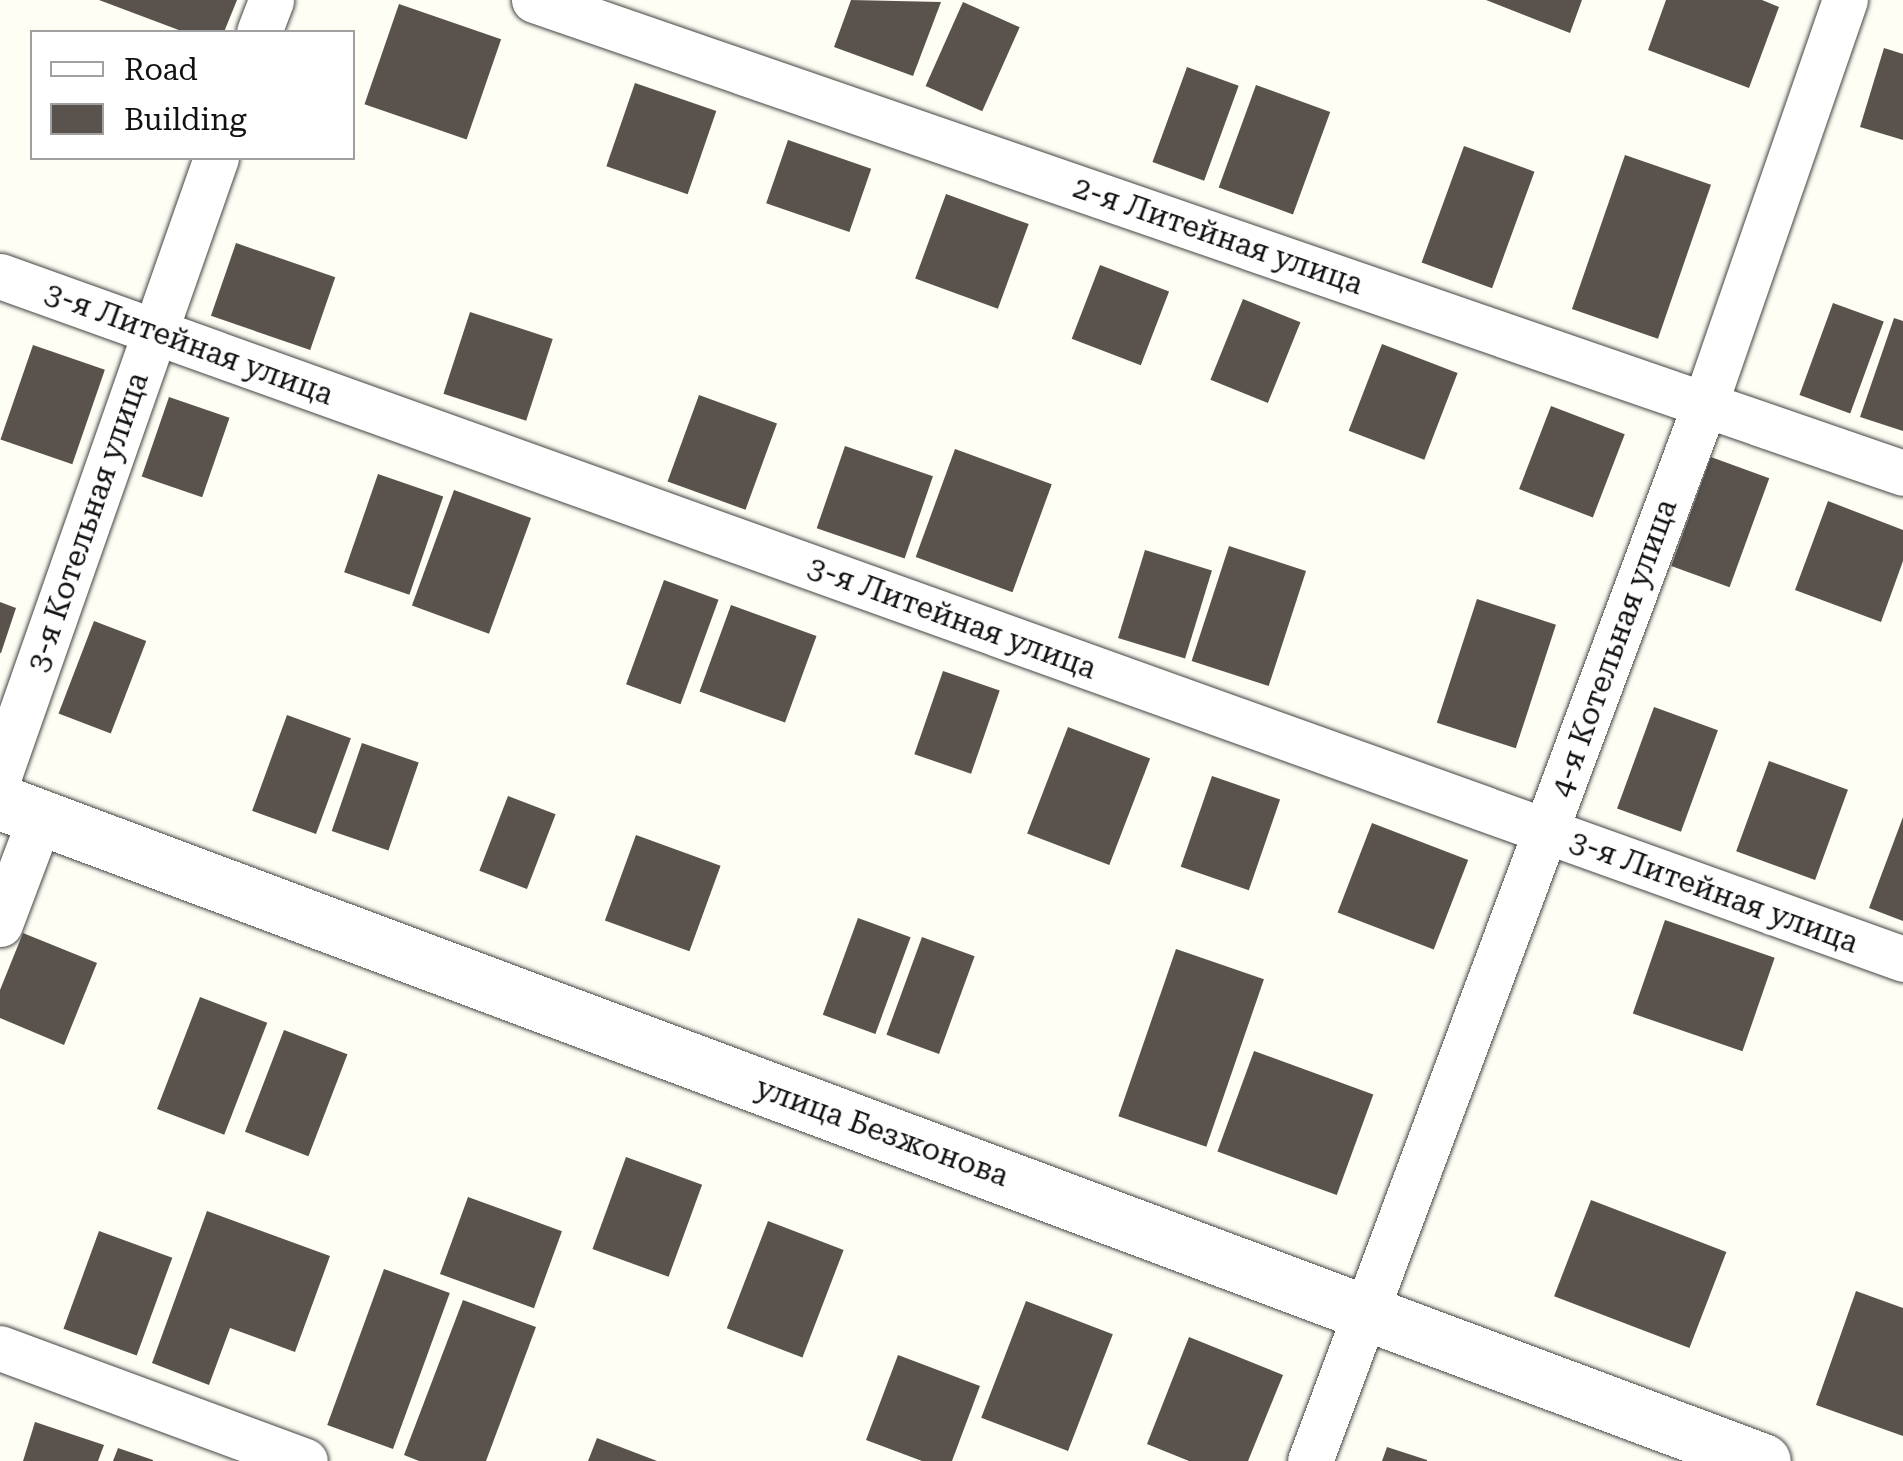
<!DOCTYPE html>
<html>
<head>
<meta charset="utf-8">
<style>
	body { margin:0 }
	#map { position:relative; width:1903px; height:1461px; overflow:hidden; background:#fffef4; font-family:"Roboto Serif",serif }
	div>[style] { position:absolute }
	.building>* { inset:0; background:#5a534d; transform-origin:0 0 }
	.roads { filter:drop-shadow(0 0 2px #444) drop-shadow(0 0 2px #444) }
	.minor>* { height:45px; margin:-22.5px; padding:0 22.5px; transform-origin:22.5px; border-radius:22.5px; background:#fff }
	.tertiary>* { height:55px; margin:-27.5px; padding:0 27.5px; transform-origin:27.5px; border-radius:27.5px; background:#fff }
	span { translate:-50% -50%; white-space:nowrap; text-align:center; line-height:1.15; -webkit-text-stroke:10px #fff; paint-order:stroke }
	.street-label { font-size:30px; color:#111 }
	.legend { position:absolute; left:30px; top:30px; width:325px; height:130px; box-sizing:border-box; background:#fff; border:2px solid #a0a0a0; margin:0; padding:12px 18px; list-style:none; font-size:30px; color:#111 }
	.legend li { display:flex; align-items:center; gap:20px; height:50px }
	.legend b { width:50px; border:2px solid #a0a0a0 }
</style>
</head>
<body>
<div id="map">
	<div class="building">
		<div style="clip-path:polygon(99px 0,237px 0,224px 32px,184px 32px)"></div>
		<div style="clip-path:polygon(851px 0,941px 2px,913px 76px,834px 47px)"></div>
		<div style="clip-path:polygon(1486px 0,1582px 0,1570px 33px)"></div>
		<div style="clip-path:polygon(1666px 0,1762px 0,1779px 7px,1749px 88px,1648px 50px)"></div>
		<div style="left:963px;top:2px;width:62px;height:92px;rotate:24deg"></div>
		<div style="left:399px;top:4px;width:108px;height:106px;rotate:19deg"></div>
		<div style="clip-path:polygon(1884px 48px,1903px 54px,1903px 140px,1860px 127px)"></div>
		<div style="left:1187px;top:67px;width:55px;height:101px;rotate:20deg"></div>
		<div style="left:635px;top:83px;width:86px;height:88px;rotate:19deg"></div>
		<div style="left:1256px;top:85px;width:79px;height:109px;rotate:20deg"></div>
		<div style="left:788px;top:140px;width:88px;height:67px;rotate:19deg"></div>
		<div style="left:1464px;top:146px;width:75px;height:124px;rotate:20deg"></div>
		<div style="left:1625px;top:155px;width:91px;height:163px;rotate:19deg"></div>
		<div style="left:946px;top:194px;width:88px;height:90px;rotate:20deg"></div>
		<div style="left:236px;top:243px;width:105px;height:77px;rotate:19deg"></div>
		<div style="left:1100px;top:265px;width:74px;height:79px;rotate:21deg"></div>
		<div style="left:1243px;top:299px;width:62px;height:87px;rotate:22deg"></div>
		<div style="left:1833px;top:303px;width:54px;height:98px;rotate:20deg"></div>
		<div style="left:470px;top:312px;width:87px;height:86px;rotate:18deg"></div>
		<div style="clip-path:polygon(1894px 318px,1903px 321px,1903px 431px,1860px 417px)"></div>
		<div style="left:1382px;top:344px;width:81px;height:93px;rotate:21deg"></div>
		<div style="left:33px;top:345px;width:76px;height:100px;rotate:19deg"></div>
		<div style="left:699px;top:395px;width:83px;height:92px;rotate:20deg"></div>
		<div style="left:169px;top:397px;width:64px;height:84px;rotate:19deg"></div>
		<div style="left:1551px;top:406px;width:79px;height:89px;rotate:21deg"></div>
		<div style="left:845px;top:446px;width:93px;height:87px;rotate:19deg"></div>
		<div style="left:955px;top:449px;width:103px;height:115px;rotate:20deg"></div>
		<div style="left:1711px;top:457px;width:62px;height:116px;rotate:20deg"></div>
		<div style="left:378px;top:474px;width:69px;height:104px;rotate:19deg"></div>
		<div style="left:454px;top:490px;width:82px;height:123px;rotate:20deg"></div>
		<div style="clip-path:polygon(1828px 501px,1903px 530px,1903px 561px,1881px 622px,1795px 590px)"></div>
		<div style="left:1229px;top:546px;width:81px;height:121px;rotate:18deg"></div>
		<div style="left:1145px;top:550px;width:70px;height:92px;rotate:17deg"></div>
		<div style="left:664px;top:580px;width:58px;height:111px;rotate:20deg"></div>
		<div style="left:1477px;top:599px;width:83px;height:130px;rotate:18deg"></div>
		<div style="clip-path:polygon(0 602px,16px 608px,1px 653px,0 653px)"></div>
		<div style="left:731px;top:605px;width:91px;height:92px;rotate:20deg"></div>
		<div style="left:94px;top:621px;width:56px;height:99px;rotate:21deg"></div>
		<div style="left:943px;top:671px;width:60px;height:88px;rotate:19deg"></div>
		<div style="left:1654px;top:707px;width:68px;height:108px;rotate:20deg"></div>
		<div style="left:287px;top:715px;width:68px;height:102px;rotate:20deg"></div>
		<div style="left:1068px;top:727px;width:88px;height:114px;rotate:21deg"></div>
		<div style="left:362px;top:743px;width:60px;height:93px;rotate:19deg"></div>
		<div style="left:1769px;top:761px;width:84px;height:96px;rotate:20deg"></div>
		<div style="left:1212px;top:776px;width:72px;height:96px;rotate:19deg"></div>
		<div style="left:508px;top:796px;width:51px;height:80px;rotate:21deg"></div>
		<div style="clip-path:polygon(1903px 817px,1903px 921px,1869px 908px)"></div>
		<div style="left:1372px;top:823px;width:103px;height:96px;rotate:21deg"></div>
		<div style="left:636px;top:835px;width:90px;height:91px;rotate:20deg"></div>
		<div style="left:858px;top:918px;width:56px;height:103px;rotate:20deg"></div>
		<div style="left:1665px;top:920px;width:116px;height:99px;rotate:19deg"></div>
		<div style="clip-path:polygon(23px 933px,97px 963px,64px 1045px,0 1018px,0 990px)"></div>
		<div style="left:922px;top:937px;width:56px;height:104px;rotate:20deg"></div>
		<div style="left:1176px;top:949px;width:93px;height:177px;rotate:19deg"></div>
		<div style="left:200px;top:997px;width:72px;height:120px;rotate:21deg"></div>
		<div style="left:284px;top:1030px;width:68px;height:109px;rotate:21deg"></div>
		<div style="left:1254px;top:1051px;width:127px;height:107px;rotate:20deg"></div>
		<div style="left:626px;top:1157px;width:81px;height:98px;rotate:20deg"></div>
		<div style="left:468px;top:1197px;width:100px;height:82px;rotate:20deg"></div>
		<div style="left:1591px;top:1200px;width:145px;height:103px;rotate:21deg"></div>
		<div style="clip-path:polygon(207px 1211px,330px 1256px,295px 1352px,230px 1328px,209px 1385px,152px 1363px)"></div>
		<div style="left:768px;top:1221px;width:81px;height:115px;rotate:21deg"></div>
		<div style="left:99px;top:1231px;width:78px;height:104px;rotate:20deg"></div>
		<div style="left:384px;top:1269px;width:70px;height:166px;rotate:20deg"></div>
		<div style="clip-path:polygon(1856px 1291px,1903px 1308px,1903px 1436px,1816px 1405px)"></div>
		<div style="clip-path:polygon(463px 1300px,536px 1327px,486px 1461px,419px 1461px,404px 1455px)"></div>
		<div style="left:1026px;top:1301px;width:93px;height:125px;rotate:21deg"></div>
		<div style="clip-path:polygon(1189px 1337px,1283px 1375px,1248px 1461px,1189px 1461px,1147px 1444px)"></div>
		<div style="clip-path:polygon(898px 1355px,980px 1386px,952px 1461px,922px 1461px,866px 1440px)"></div>
		<div style="clip-path:polygon(35px 1422px,104px 1445px,98px 1461px,23px 1461px)"></div>
		<div style="clip-path:polygon(597px 1438px,657px 1461px,588px 1461px)"></div>
		<div style="clip-path:polygon(1387px 1447px,1427px 1460px,1427px 1461px,1382px 1461px)"></div>
		<div style="clip-path:polygon(118px 1448px,153px 1460px,153px 1461px,113px 1461px)"></div>
	</div>
	<div class="roads">
		<div class="minor">
			<div style="left:534px;top:0;width:1448px;rotate:19.06deg"></div>
			<div style="left:259px;top:32px;width:34px;rotate:-69deg"></div>
			<div style="left:0;top:276px;width:2022px;rotate:19.74deg"></div>
			<div style="left:0;top:773px;width:652px;rotate:-70.65deg"></div>
			<div style="left:0;top:924px;width:113px;rotate:-69.3deg"></div>
			<div style="left:0;top:1348px;width:325px;rotate:20.3deg"></div>
			<div style="left:1310px;top:1461px;width:1128px;rotate:-69.51deg"></div>
			<div style="left:1705px;top:404px;width:428px;rotate:-70.9deg"></div>
		</div>
		<div class="tertiary">
			<div style="left:0;top:802px;width:1882px;rotate:20.5deg"></div>
		</div>
	</div>
	<div class="street-label">
		<span style="left:1218px;top:236px;rotate:19deg">2-я Литейная улица</span>
		<span style="left:189px;top:344px;rotate:20deg">3-я Литейная улица</span>
		<span style="left:88px;top:522px;rotate:-71deg">3-я Котельная улица</span>
		<span style="left:952px;top:618px;rotate:20deg">3-я Литейная улица</span>
		<span style="left:1614px;top:648px;rotate:-70deg">4-я Котельная улица</span>
		<span style="left:1714px;top:892px;rotate:20deg">3-я Литейная улица</span>
		<span style="left:882px;top:1132px;rotate:20deg">улица Безжонова</span>
	</div>
	<ul class="legend">
	<li><b style="height:12px;background:#fff"></b>Road</li>
	<li><b style="height:28px;background:#5a534d"></b>Building</li>
	</ul>
</div>
</body>
</html>
